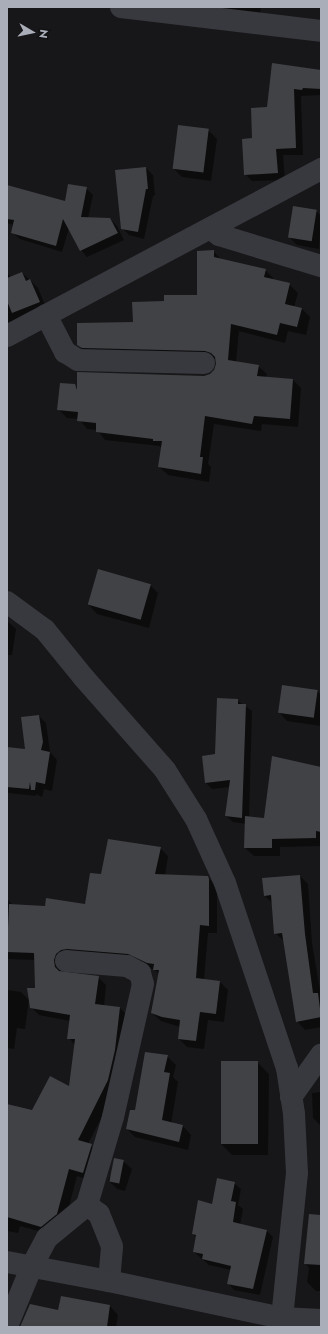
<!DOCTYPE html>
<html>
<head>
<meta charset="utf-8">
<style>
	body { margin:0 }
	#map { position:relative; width:328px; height:1334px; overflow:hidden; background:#171719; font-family:Jost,sans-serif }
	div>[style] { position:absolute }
	.shadow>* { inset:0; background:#0007 }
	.building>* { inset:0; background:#414246; transform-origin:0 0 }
	.street>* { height:22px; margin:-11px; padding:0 11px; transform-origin:11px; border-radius:11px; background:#38393e }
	span { translate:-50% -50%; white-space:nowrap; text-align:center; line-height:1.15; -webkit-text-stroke:3.5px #121214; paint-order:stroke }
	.frame { position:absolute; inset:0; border:8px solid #a9aeb9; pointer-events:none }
	.north { position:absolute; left:12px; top:12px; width:40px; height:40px; -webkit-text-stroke:3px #121214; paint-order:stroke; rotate:99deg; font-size:11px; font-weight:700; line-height:16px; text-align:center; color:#a9aeb9 }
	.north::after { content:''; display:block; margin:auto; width:14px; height:18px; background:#a9aeb9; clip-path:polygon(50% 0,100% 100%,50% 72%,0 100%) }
</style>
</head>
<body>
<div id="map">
	<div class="shadow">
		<div style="clip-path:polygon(208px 7px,261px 7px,260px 14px)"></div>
		<div style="clip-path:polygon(273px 64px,321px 71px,321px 95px,301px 96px,303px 155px,283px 155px,285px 180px,252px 181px,245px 174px,253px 139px,268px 108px)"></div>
		<div style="clip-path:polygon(208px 130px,217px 139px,211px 181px,182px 177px,174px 169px)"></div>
		<div style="clip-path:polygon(146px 168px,153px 175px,155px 195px,153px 196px,144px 239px,129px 235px,122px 228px)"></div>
		<div style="clip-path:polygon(86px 188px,93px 195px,88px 218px,110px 219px,117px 226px,124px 240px,87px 257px,81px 250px,69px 228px,62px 252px,20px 239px,13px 233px,14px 225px,7px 223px,7px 191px,66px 203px)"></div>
		<div style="clip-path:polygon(316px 211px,321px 216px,319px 249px,297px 245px,289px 237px)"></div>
		<div style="clip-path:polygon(213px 251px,222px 260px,265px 270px,273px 278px,273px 280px,289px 284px,298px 293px,294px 307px,302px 309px,310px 317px,306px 335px,288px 331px,285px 343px,239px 331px,236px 362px,258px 366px,267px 374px,266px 377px,293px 380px,301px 388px,298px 427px,262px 424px,261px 431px,214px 424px,208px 464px,211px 467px,209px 482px,168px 475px,159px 467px,162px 449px,160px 446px,105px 440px,97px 430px,87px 429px,79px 419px,67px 418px,58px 409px,74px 385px,78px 389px,204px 376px,211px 375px,216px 370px,217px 359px,213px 358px,86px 353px,78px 344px,134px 323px,165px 302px,198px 296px)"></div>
		<div style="clip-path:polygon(7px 272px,11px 278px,22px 273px,30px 280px,38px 288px,47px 310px,7px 335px)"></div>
		<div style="clip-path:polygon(150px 585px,158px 593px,149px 628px,97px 614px,89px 605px)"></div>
		<div style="clip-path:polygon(7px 621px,16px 629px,12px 655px,7px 655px)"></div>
		<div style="clip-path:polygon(317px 691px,321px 695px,321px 726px,287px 721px,279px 712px)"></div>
		<div style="clip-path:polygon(237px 700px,252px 711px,249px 818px,265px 819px,321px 768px,321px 846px,280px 847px,280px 856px,254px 856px,245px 848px,246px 824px,233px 822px,226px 816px,230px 787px,212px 789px,206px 783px)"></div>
		<div style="clip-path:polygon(39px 716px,46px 723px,50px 752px,57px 760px,52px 791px,44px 789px,42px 797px,36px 794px,36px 796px,9px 793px,7px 791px,7px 748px,26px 751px)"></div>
		<div style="clip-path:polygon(160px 848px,168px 856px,165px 876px,208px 877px,217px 888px,217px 933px,208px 933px,204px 980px,220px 982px,228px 990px,224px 1022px,208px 1020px,204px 1049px,187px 1047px,179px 1039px,180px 1027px,161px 1021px,152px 1013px,159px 974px,156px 971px,137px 961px,61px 968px,62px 973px,98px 977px,106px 985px,104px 1006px,120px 1008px,128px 1016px,116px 1089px,88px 1144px,100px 1153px,91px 1181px,77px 1176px,65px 1222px,50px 1234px,20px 1226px,18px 1233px,7px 1231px,7px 1105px,32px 1111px,70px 1088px,75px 1045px,69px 1038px,70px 1021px,39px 1015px,31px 1007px,36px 989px,35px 960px,7px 959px,7px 899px,13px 905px,46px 907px,86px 906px,102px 875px)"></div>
		<div style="clip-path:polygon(300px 876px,308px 884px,312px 943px,321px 997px,321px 1027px,305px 1030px,297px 1021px,284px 941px,275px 933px,272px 903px,265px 896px)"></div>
		<div style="clip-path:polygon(7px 990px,21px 992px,29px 1000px,25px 1029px,17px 1028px,14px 1049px,7px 1048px)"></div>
		<div style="clip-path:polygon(167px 1056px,176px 1065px,173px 1077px,178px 1082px,171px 1124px,183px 1126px,191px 1135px,188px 1150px,135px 1137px,127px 1129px)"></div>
		<div style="clip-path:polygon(257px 1062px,269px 1074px,268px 1155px,232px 1155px,221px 1144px)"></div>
		<div style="clip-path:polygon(321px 1092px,321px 1126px,313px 1118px,312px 1093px)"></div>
		<div style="clip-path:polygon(123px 1161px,132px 1169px,125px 1191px,117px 1189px,108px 1180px)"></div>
		<div style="clip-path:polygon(234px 1183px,241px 1189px,238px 1205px,243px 1209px,240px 1225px,266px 1230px,273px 1237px,260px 1295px,234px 1290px,228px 1283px,231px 1270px,209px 1265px,194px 1252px,197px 1238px,193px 1234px,213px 1206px)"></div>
		<div style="clip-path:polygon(321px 1233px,321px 1291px,316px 1291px,307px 1282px,309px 1268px,305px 1263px)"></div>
		<div style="clip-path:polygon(110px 1306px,118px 1315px,116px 1327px,21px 1327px,59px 1311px)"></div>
	</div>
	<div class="building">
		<div style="clip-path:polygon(272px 63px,321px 70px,321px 89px,303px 88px,302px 90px,294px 89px,296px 148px,276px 149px,278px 173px,244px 175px,242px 139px,252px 138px,251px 108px,267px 107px)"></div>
		<div style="left:178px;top:125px;width:31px;height:44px;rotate:7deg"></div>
		<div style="clip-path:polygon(146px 167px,148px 189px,146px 189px,138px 232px,121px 229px,115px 170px)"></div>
		<div style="clip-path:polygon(68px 184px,87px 187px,81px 217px,110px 218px,118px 233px,80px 251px,63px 219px,56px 246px,11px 233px,14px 220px,7px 219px,7px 185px,65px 201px)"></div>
		<div style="left:293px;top:206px;width:24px;height:32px;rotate:9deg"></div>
		<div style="clip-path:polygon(214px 250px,214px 257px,266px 269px,264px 277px,290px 283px,285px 304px,302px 308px,297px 327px,280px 323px,277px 335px,231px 324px,228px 360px,259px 365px,257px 376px,293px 379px,290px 419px,254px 416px,252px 424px,205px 416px,200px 457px,203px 457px,201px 474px,158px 467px,162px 441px,153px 441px,153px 439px,96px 432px,96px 423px,77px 421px,78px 412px,57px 410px,60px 383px,75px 384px,77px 390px,77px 372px,204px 376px,210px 374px,214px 370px,216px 364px,215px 357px,211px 353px,205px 351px,82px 348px,77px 345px,77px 323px,133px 322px,132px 302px,164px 301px,164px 295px,197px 295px,197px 251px)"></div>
		<div style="clip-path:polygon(22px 272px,26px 281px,30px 279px,40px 302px,12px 313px,7px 301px,7px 278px)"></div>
		<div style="left:98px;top:569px;width:55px;height:37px;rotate:16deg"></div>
		<div style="left:282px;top:685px;width:36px;height:28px;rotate:8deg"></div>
		<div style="clip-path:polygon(217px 698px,238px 699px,238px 704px,246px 704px,242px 818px,225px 816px,230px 780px,205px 783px,202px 756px,215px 754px)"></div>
		<div style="clip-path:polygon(39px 715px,43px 742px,41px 750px,50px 752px,45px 784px,36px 782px,35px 790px,31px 790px,30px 782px,29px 789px,7px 787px,7px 747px,25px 749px,21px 717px)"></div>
		<div style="clip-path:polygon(272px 756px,321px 767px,321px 832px,316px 831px,316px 838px,272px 839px,272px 848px,244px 848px,245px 816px,264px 818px)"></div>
		<div style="clip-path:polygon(108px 839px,161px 847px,155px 874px,208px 876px,209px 879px,209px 926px,200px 925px,196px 978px,220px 981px,216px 1014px,200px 1012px,196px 1041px,178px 1039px,180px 1020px,162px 1017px,151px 1013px,159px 970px,153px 970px,154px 964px,147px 963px,128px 954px,67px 949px,61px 950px,56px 954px,54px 960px,55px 967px,59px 971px,99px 976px,95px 1004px,120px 1007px,115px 1050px,108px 1080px,78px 1140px,92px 1144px,83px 1173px,69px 1169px,57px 1214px,41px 1227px,7px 1217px,7px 1104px,32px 1110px,50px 1076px,69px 1086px,75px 1039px,67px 1039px,70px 1015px,30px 1008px,27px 988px,35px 988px,34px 953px,7px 952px,9px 904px,45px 906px,46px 898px,85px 904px,90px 873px,101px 874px)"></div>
		<div style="clip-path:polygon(300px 875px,305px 934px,313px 993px,318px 993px,321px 1017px,296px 1022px,282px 933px,274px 934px,271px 895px,264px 896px,262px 878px)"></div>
		<div style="clip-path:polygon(145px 1052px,168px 1055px,164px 1072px,170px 1073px,162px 1120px,183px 1125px,179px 1142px,126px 1129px,130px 1110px,135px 1110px)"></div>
		<div style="left:221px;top:1061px;width:37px;height:83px"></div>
		<div style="left:114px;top:1158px;width:10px;height:24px;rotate:11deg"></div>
		<div style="clip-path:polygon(217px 1178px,235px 1182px,231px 1201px,236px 1202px,233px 1222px,267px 1230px,253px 1289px,227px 1284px,231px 1266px,202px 1259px,203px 1254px,193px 1252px,196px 1235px,192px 1234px,198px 1200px,212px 1204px)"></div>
		<div style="clip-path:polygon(309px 1214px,321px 1215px,321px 1265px,304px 1264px)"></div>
		<div style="clip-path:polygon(61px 1296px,110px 1305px,107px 1327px,20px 1327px,30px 1304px,58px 1310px)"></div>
	</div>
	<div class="street">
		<div style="left:121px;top:7px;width:201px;rotate:6.8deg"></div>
		<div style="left:211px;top:229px;width:10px;rotate:37deg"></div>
		<div style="left:219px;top:235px;width:107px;rotate:16.9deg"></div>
		<div style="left:46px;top:315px;width:42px;rotate:62.8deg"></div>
		<div style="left:65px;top:352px;width:15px;rotate:32deg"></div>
		<div style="left:78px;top:360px;width:126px;rotate:1.4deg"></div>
		<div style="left:7px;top:336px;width:356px;rotate:-28deg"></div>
		<div style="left:7px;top:602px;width:47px;rotate:36.4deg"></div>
		<div style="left:45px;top:630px;width:62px;rotate:50.9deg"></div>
		<div style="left:84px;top:678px;width:123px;rotate:48.6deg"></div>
		<div style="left:165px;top:770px;width:58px;rotate:57.7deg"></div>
		<div style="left:196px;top:819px;width:70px;rotate:65.6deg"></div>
		<div style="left:225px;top:883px;width:195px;rotate:71.5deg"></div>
		<div style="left:287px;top:1068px;width:47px;rotate:81.3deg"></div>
		<div style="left:294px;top:1114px;width:59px;rotate:87.1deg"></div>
		<div style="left:297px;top:1173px;width:146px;rotate:95.9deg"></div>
		<div style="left:66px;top:961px;width:61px;rotate:4.7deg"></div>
		<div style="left:127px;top:966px;width:15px;rotate:28deg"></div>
		<div style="left:140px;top:973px;width:11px;rotate:75deg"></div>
		<div style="left:143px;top:984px;width:136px;rotate:102.7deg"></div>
		<div style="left:113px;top:1117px;width:92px;rotate:106.5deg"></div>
		<div style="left:87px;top:1205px;width:15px;rotate:37deg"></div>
		<div style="left:99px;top:1214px;width:35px;rotate:68deg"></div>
		<div style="left:112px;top:1247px;width:34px;rotate:95deg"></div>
		<div style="left:291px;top:1097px;width:52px;rotate:-54.5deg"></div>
		<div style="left:7px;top:1262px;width:104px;rotate:10.6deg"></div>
		<div style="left:109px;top:1281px;width:177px;rotate:12.1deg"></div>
		<div style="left:282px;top:1318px;width:39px;rotate:3deg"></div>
		<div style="left:7px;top:1326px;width:65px;rotate:-67.4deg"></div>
		<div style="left:32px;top:1266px;width:32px;rotate:-62deg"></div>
		<div style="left:47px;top:1238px;width:52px;rotate:-39.5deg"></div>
	</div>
	<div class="frame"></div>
	<div class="north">N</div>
</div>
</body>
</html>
